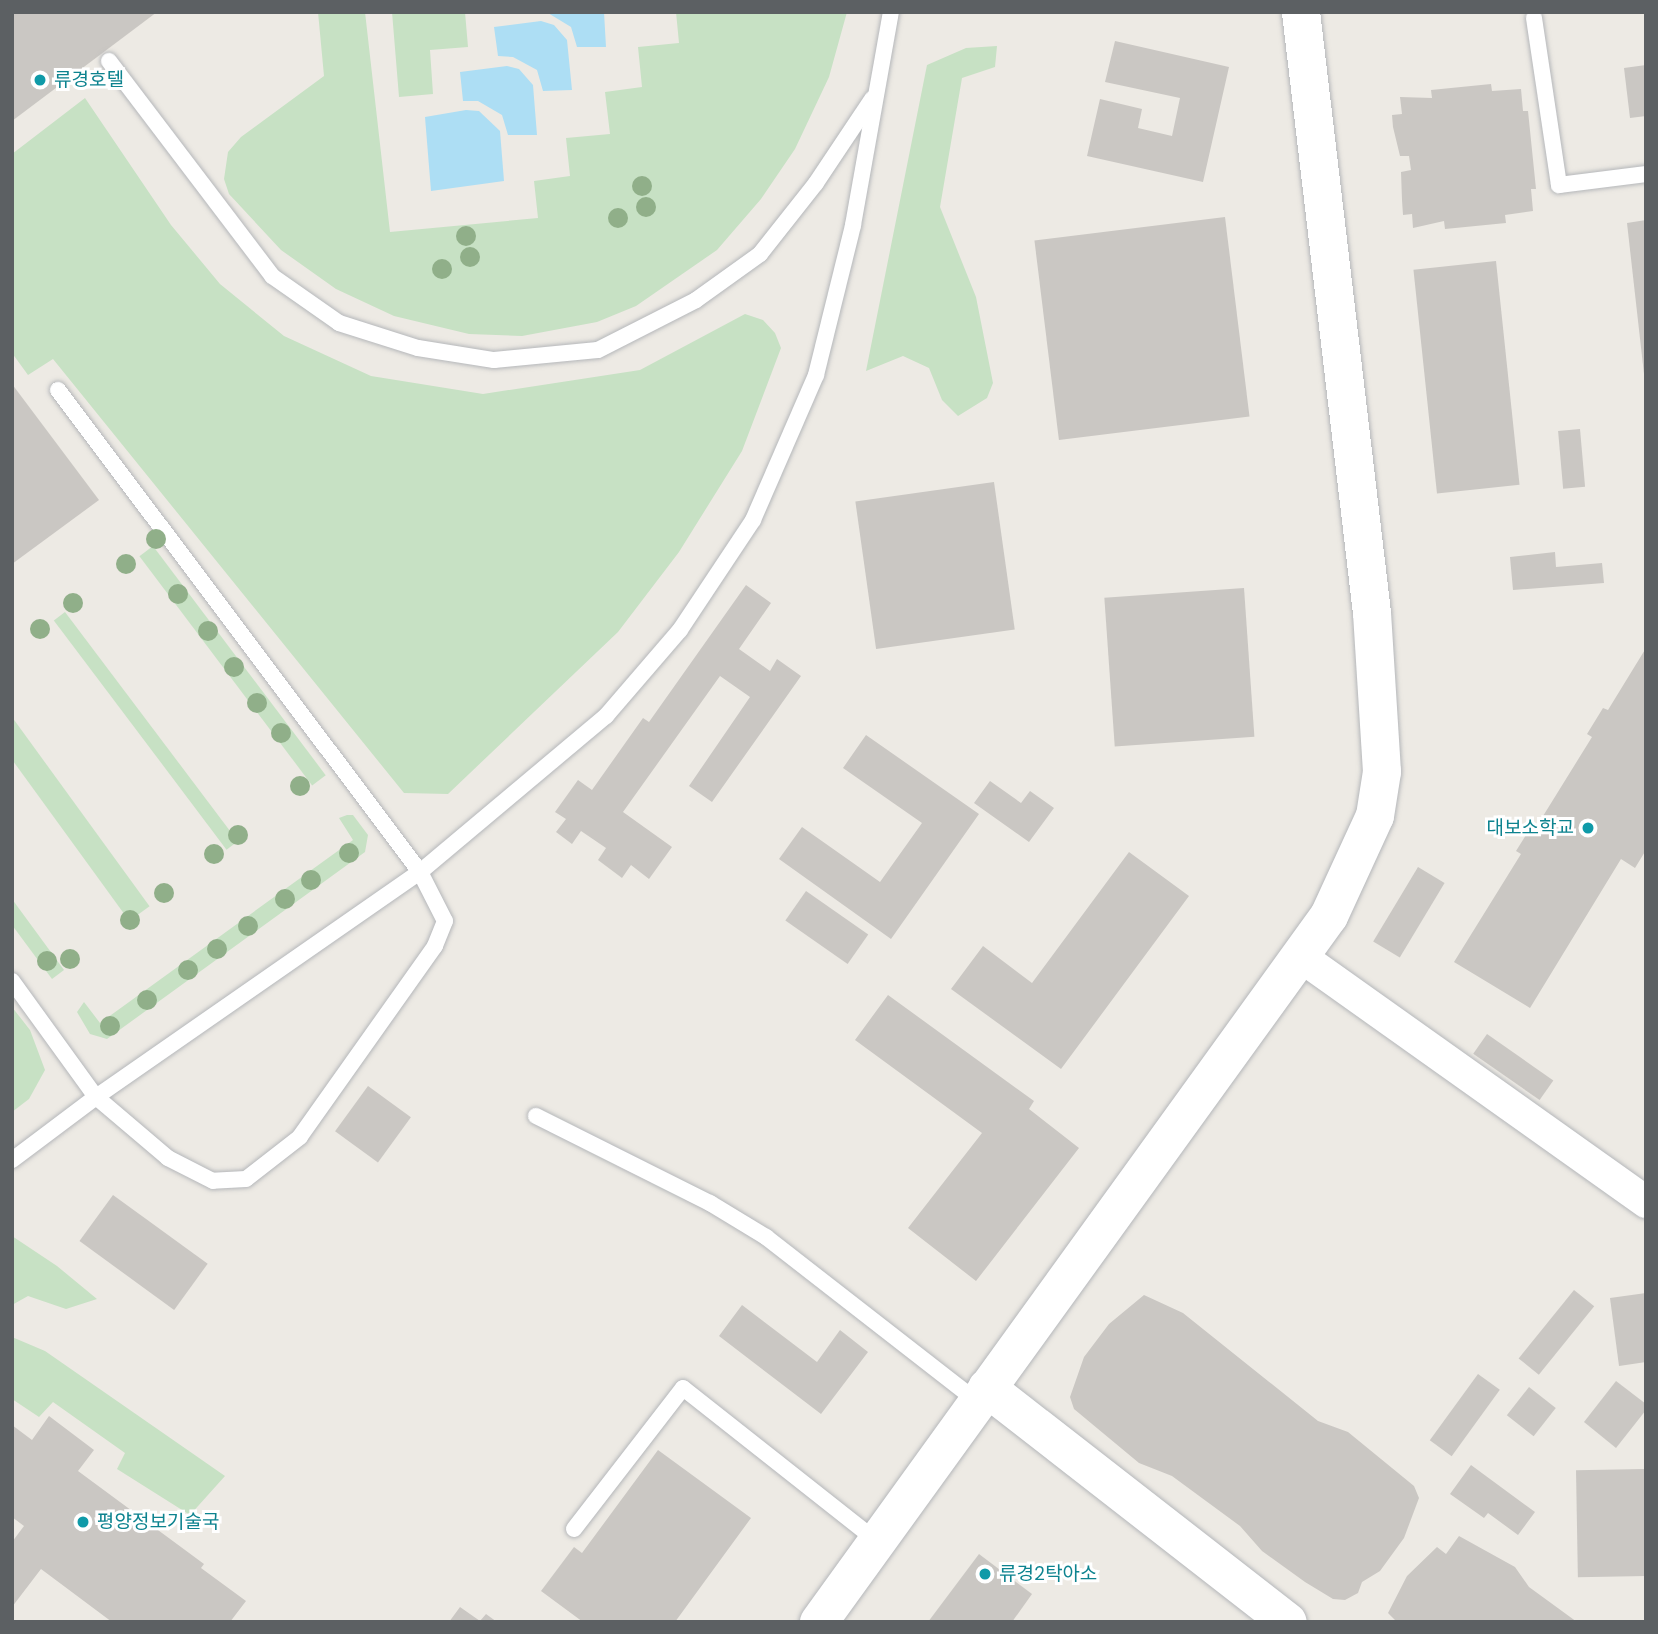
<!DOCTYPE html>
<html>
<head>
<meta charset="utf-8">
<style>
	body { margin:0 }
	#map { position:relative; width:1658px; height:1634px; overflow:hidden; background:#edeae4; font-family:"DM Sans","Noto Sans KR",sans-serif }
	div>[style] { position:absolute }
	.green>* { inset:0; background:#c7e1c4; transform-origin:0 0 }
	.water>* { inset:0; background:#addef4 }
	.building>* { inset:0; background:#cac7c3; transform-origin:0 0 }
	.roads { filter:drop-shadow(0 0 2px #b5b7ba) drop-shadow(0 0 2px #b5b7ba) }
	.lane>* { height:16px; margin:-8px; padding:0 8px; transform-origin:8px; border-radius:8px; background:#fff }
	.street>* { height:32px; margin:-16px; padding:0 16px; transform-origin:16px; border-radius:16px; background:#fff }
	.secondary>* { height:38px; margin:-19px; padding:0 19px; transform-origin:19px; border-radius:19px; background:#fff }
	.trees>* { width:20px; height:20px; margin:-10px; border-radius:50%; background:#90af89 }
	.dots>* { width:19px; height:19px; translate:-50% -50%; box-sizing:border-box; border:4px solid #fff; border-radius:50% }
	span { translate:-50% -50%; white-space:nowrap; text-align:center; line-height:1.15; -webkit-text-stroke:6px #fff; paint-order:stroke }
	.culture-label { font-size:19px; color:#0d838f }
	.left { translate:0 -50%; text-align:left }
	.right { translate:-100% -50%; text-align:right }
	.frame { position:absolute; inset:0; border:14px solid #5c6063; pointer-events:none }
</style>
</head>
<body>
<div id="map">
	<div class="green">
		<div style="clip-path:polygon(318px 12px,365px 12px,390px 232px,538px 218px,534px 181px,570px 176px,566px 138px,610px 134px,605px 92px,642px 87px,638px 47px,679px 43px,676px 12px,847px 12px,829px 77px,795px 149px,761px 199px,717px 250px,636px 306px,597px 322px,522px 336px,469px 334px,394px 316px,336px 289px,281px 250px,229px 194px,224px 179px,228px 152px,241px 137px,324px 76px)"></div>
		<div style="clip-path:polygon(392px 12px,465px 12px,468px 47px,430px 50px,433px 94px,399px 97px)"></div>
		<div style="clip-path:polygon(997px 46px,995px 67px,962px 78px,940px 207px,976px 297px,993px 383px,987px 398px,958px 416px,942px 400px,929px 368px,903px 356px,866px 371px,927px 65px,966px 48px)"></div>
		<div style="clip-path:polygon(85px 98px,171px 225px,220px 284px,284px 336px,371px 376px,483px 394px,640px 370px,745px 314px,763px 320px,775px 333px,781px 348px,742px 451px,679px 552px,618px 632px,448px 794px,404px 793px,53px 359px,28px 375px,12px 353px,12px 154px)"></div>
		<div style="left:153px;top:546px;width:287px;height:17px;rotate:53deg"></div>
		<div style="left:65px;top:612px;width:287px;height:14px;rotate:53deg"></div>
		<div style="left:12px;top:717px;width:234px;height:25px;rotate:54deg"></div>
		<div style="clip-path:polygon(347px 815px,353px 815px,368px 835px,365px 852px,107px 1039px,90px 1034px,77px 1012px,84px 1002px,100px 1023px,353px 840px,339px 818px)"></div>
		<div style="clip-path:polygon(12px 899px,64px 970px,52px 979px,12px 925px)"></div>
		<div style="clip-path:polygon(12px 1007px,30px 1030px,45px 1070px,29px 1099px,12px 1112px)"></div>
		<div style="clip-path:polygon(12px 1236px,57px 1266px,97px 1299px,66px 1309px,28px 1296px,12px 1305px)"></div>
		<div style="clip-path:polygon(12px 1337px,45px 1351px,225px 1476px,190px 1515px,117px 1469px,125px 1453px,53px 1402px,39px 1417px,12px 1399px)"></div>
	</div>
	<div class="water">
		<div style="clip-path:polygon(532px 12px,604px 12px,606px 47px,577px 47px,571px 27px,548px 13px)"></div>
		<div style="clip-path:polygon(541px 21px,554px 25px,567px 40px,572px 90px,543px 91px,537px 70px,513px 57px,498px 56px,494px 27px)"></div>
		<div style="clip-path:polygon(507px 66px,519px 69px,533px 85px,537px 135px,508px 135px,502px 115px,478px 101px,463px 101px,460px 72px)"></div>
		<div style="clip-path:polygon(466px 110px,479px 111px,500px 131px,504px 181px,431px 191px,425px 117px)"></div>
	</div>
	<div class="building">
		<div style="clip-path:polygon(12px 12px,157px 12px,12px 121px)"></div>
		<div style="clip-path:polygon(1115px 41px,1229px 67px,1203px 182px,1087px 156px,1100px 99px,1142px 109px,1138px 128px,1172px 136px,1180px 98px,1105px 82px)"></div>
		<div style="clip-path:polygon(1646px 65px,1646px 116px,1630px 118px,1624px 68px)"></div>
		<div style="clip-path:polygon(1491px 84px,1492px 91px,1521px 89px,1523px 111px,1528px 111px,1536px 189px,1531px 189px,1533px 211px,1505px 215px,1506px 223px,1445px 229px,1444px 221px,1413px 228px,1412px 214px,1403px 215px,1402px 200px,1401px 172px,1411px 170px,1409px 156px,1400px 156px,1393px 127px,1392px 115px,1402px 114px,1400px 97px,1432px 98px,1431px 90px)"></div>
		<div style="left:1225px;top:217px;width:201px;height:192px;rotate:83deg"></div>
		<div style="clip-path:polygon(1646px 220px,1646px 374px,1644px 374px,1627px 223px)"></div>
		<div style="left:1496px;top:261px;width:225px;height:83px;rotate:84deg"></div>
		<div style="clip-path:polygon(12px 384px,99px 500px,12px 564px)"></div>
		<div style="left:1580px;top:429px;width:58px;height:22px;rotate:85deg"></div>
		<div style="left:994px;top:482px;width:149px;height:140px;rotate:82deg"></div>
		<div style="clip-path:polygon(1555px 552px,1556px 567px,1602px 563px,1604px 583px,1513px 590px,1510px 557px)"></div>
		<div style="clip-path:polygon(746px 585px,771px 603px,739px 649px,770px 671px,777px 659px,801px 676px,712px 802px,689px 786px,750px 697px,720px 676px,623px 812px,672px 847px,649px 879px,631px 865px,622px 878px,598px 860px,606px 848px,581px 831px,572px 844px,556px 832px,566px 819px,555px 812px,578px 780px,592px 790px,643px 718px,649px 722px)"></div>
		<div style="left:1244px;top:588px;width:149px;height:140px;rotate:86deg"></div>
		<div style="clip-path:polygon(1646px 648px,1646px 850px,1635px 868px,1621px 859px,1530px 1008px,1454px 962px,1521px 854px,1516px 851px,1531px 827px,1535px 829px,1592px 737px,1587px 734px,1603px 708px,1608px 710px)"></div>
		<div style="clip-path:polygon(866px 735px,979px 814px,891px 939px,779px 859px,802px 827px,880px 882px,922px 823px,843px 768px)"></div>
		<div style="clip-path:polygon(990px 781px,1021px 803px,1030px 791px,1054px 808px,1029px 842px,974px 803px)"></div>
		<div style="clip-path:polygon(1129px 852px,1189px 896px,1061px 1069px,951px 989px,983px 946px,1032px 983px)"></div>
		<div style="left:1418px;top:867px;width:31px;height:87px;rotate:31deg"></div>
		<div style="left:806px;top:891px;width:76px;height:36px;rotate:35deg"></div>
		<div style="clip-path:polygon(888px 995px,1034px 1101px,1029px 1109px,1079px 1148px,976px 1281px,908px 1228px,982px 1133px,855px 1040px)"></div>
		<div style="left:1487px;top:1034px;width:81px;height:24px;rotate:35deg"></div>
		<div style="left:368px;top:1086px;width:53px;height:56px;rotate:36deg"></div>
		<div style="left:113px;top:1195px;width:117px;height:57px;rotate:36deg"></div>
		<div style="left:1574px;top:1290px;width:26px;height:88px;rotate:39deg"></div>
		<div style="clip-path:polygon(1646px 1293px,1646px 1362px,1619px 1366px,1610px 1298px)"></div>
		<div style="clip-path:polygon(1144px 1295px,1183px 1313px,1318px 1421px,1348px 1432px,1414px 1486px,1419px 1498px,1404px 1538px,1380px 1571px,1362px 1582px,1358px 1593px,1345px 1600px,1333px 1599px,1305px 1582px,1262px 1551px,1240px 1526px,1172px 1476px,1139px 1463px,1074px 1409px,1070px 1397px,1084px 1357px,1109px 1324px)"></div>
		<div style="clip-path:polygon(742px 1305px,817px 1362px,840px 1330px,868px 1352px,821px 1414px,719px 1336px)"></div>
		<div style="left:1478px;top:1374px;width:27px;height:82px;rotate:36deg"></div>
		<div style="clip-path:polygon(1616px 1381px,1646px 1404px,1646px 1410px,1616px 1448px,1584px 1422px)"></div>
		<div style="left:1529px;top:1387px;width:34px;height:36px;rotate:38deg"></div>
		<div style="clip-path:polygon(49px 1416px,94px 1450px,78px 1471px,204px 1564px,201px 1568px,246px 1601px,230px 1622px,112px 1622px,41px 1569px,12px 1607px,12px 1542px,24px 1526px,12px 1517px,12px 1425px,32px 1440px)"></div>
		<div style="clip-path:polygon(658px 1450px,751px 1518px,675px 1622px,583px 1622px,541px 1591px,574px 1547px,582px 1553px)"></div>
		<div style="clip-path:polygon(1471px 1465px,1535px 1512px,1518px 1535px,1488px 1513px,1484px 1518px,1450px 1494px)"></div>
		<div style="left:1644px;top:1469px;width:107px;height:68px;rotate:89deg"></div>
		<div style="clip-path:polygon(1459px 1536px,1515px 1567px,1529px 1587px,1577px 1622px,1397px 1622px,1388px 1613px,1407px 1576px,1437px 1547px,1446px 1554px)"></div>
		<div style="clip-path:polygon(979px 1554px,1032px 1594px,1012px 1622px,928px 1622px)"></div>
		<div style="clip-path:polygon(460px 1607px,480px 1621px,486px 1614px,497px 1622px,449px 1622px)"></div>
	</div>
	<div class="roads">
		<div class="lane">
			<div style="left:1534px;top:18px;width:169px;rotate:81.5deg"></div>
			<div style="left:1559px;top:185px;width:88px;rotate:-7.2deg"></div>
			<div style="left:109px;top:61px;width:270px;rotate:52.8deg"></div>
			<div style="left:272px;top:276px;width:82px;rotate:35deg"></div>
			<div style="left:339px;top:323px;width:83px;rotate:17.6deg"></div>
			<div style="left:418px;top:348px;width:77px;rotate:9deg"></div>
			<div style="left:494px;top:360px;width:104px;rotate:-5.5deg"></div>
			<div style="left:598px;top:350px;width:110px;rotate:-27deg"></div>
			<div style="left:696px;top:300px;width:79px;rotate:-35.7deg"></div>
			<div style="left:760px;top:254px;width:90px;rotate:-51.7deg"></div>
			<div style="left:816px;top:183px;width:101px;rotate:-56.3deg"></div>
			<div style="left:58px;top:390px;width:603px;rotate:53.09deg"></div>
			<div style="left:420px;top:872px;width:55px;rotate:63deg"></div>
			<div style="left:445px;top:921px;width:27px;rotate:112deg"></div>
			<div style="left:435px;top:946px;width:234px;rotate:125.3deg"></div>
			<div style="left:300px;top:1137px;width:68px;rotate:142.1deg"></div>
			<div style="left:246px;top:1179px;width:33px;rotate:177deg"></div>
			<div style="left:213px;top:1181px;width:51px;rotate:-152.9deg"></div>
			<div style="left:168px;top:1158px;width:94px;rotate:-139.7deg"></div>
			<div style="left:96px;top:1097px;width:394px;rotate:-34.8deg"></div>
			<div style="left:420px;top:872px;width:243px;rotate:-40deg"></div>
			<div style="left:606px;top:716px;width:113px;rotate:-49.3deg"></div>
			<div style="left:680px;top:630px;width:132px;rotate:-56.4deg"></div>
			<div style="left:753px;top:520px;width:158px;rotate:-66.5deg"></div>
			<div style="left:816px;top:375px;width:154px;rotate:-76.1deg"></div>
			<div style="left:853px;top:225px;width:216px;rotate:-79.9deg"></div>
			<div style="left:12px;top:981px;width:143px;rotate:54.1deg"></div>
			<div style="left:96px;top:1097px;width:105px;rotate:143.1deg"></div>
			<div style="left:536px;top:1116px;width:195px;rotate:26.6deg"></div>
			<div style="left:710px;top:1203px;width:66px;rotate:31.3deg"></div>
			<div style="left:766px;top:1237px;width:269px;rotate:37.9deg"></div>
			<div style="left:574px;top:1529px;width:178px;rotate:-52.3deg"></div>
			<div style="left:683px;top:1388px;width:247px;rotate:38.3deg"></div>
		</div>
		<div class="street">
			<div style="left:1300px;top:956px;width:425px;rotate:35.4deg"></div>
		</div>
		<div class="secondary">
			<div style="left:987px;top:1388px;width:381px;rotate:37.9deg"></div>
			<div style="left:819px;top:1622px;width:871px;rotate:-54.16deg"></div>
			<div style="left:1329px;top:916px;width:110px;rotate:-65.3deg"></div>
			<div style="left:1375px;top:816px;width:45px;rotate:-81deg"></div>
			<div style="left:1382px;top:772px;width:159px;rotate:-93.6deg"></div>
			<div style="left:1372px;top:613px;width:605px;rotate:-96.74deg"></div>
		</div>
	</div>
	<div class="trees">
		<div style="left:642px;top:186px"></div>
		<div style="left:646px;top:207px"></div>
		<div style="left:618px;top:218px"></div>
		<div style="left:466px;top:236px"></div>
		<div style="left:470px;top:257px"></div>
		<div style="left:442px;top:269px"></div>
		<div style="left:156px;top:539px"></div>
		<div style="left:126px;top:564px"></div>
		<div style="left:178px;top:594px"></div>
		<div style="left:73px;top:603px"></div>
		<div style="left:40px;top:629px"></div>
		<div style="left:208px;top:631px"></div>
		<div style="left:234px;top:667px"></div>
		<div style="left:257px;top:703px"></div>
		<div style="left:281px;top:733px"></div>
		<div style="left:300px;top:786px"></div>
		<div style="left:238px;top:835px"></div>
		<div style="left:349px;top:853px"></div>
		<div style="left:214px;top:854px"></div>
		<div style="left:311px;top:880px"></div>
		<div style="left:164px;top:893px"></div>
		<div style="left:285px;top:899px"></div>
		<div style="left:130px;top:920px"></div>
		<div style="left:248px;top:926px"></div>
		<div style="left:217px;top:949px"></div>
		<div style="left:70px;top:959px"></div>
		<div style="left:47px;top:961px"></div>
		<div style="left:188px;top:970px"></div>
		<div style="left:147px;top:1000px"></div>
		<div style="left:110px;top:1026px"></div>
	</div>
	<div class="dots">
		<div style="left:40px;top:80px;background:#0f9aa8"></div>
		<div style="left:1588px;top:828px;background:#0f9aa8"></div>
		<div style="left:83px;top:1522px;background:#0f9aa8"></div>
		<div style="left:985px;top:1574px;background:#0f9aa8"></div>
	</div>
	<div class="culture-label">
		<span class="left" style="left:54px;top:80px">류경호텔</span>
		<span class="right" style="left:1574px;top:828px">대보소학교</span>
		<span class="left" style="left:97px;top:1522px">평양정보기술국</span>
		<span class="left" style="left:999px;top:1574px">류경2탁아소</span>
	</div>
	<div class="frame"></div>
</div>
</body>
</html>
